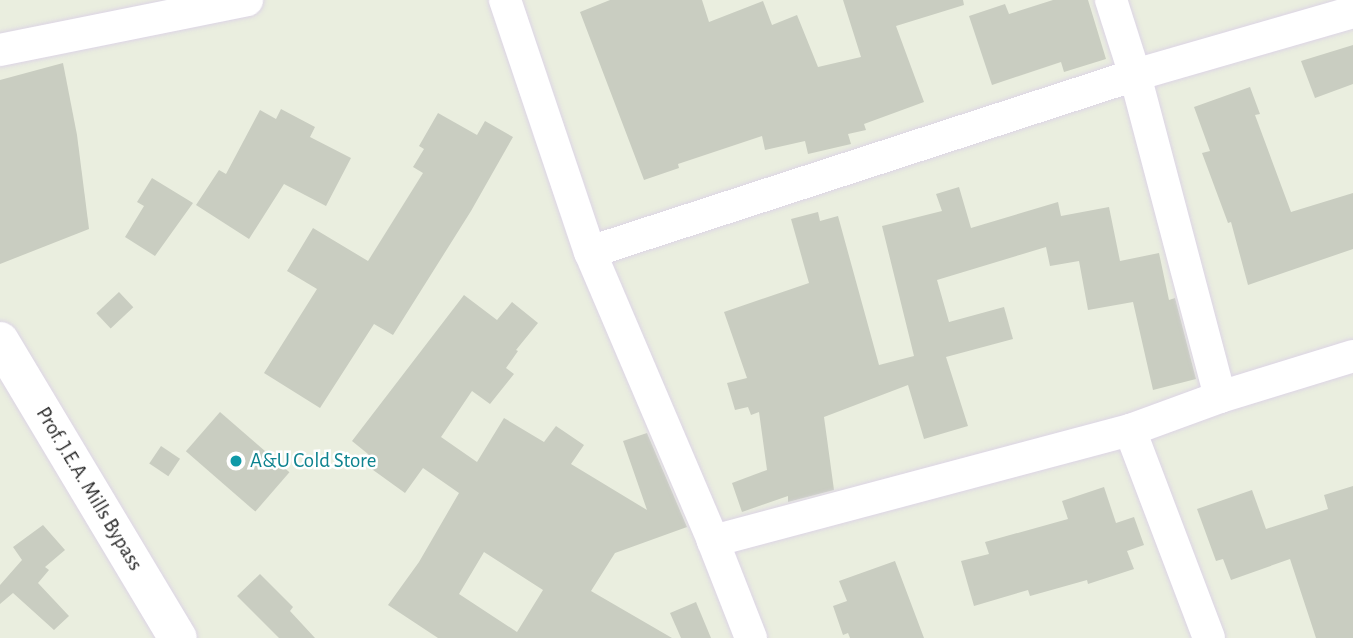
<!DOCTYPE html>
<html>
<head>
<meta charset="utf-8">
<style>
	body { margin:0 }
	#map { position:relative; width:1353px; height:638px; overflow:hidden; background:#eaeedf; font-family:"Alegreya Sans",sans-serif }
	div>[style] { position:absolute }
	.building>* { inset:0; background:#c9cdc1; transform-origin:0 0 }
	.roads { filter:drop-shadow(0 0 2px #dcd4e5) drop-shadow(0 0 2px #dcd4e5) }
	.minor>* { height:32px; margin:-16px; padding:0 16px; transform-origin:16px; border-radius:16px; background:#fff }
	.tertiary>* { height:38px; margin:-19px; padding:0 19px; transform-origin:19px; border-radius:19px; background:#fff }
	.dots>* { width:19px; height:19px; translate:-50% -50%; box-sizing:border-box; border:4px solid #fff; border-radius:50% }
	span { translate:-50% -50%; white-space:nowrap; text-align:center; line-height:1.15; -webkit-text-stroke:5px #fff; paint-order:stroke }
	.culture-label { font-size:21px; color:#0d838f }
	.left { translate:0 -50%; text-align:left }
	.street-label { font-size:21px; color:#2c2c2c }
</style>
</head>
<body>
<div id="map">
	<div class="building">
		<div style="clip-path:polygon(610px 0,702px 0,709px 22px,763px 1px,772px 25px,797px 15px,818px 67px,861px 57px,843px 0,963px 0,964px 5px,896px 26px,924px 102px,864px 124px,866px 130px,848px 134px,851px 144px,808px 154px,805px 141px,765px 150px,762px 136px,678px 164px,679px 168px,644px 180px,580px 12px)"></div>
		<div style="clip-path:polygon(1053px 0,1088px 0,1106px 59px,1064px 72px,1061px 62px,992px 85px,969px 16px,1005px 4px,1009px 14px)"></div>
		<div style="clip-path:polygon(1353px 45px,1353px 84px,1315px 98px,1301px 61px)"></div>
		<div style="clip-path:polygon(63px 63px,77px 135px,89px 229px,0 264px,0 80px)"></div>
		<div style="clip-path:polygon(1250px 87px,1260px 114px,1255px 115px,1291px 212px,1353px 193px,1353px 249px,1248px 285px,1231px 222px,1228px 223px,1202px 153px,1210px 151px,1194px 107px)"></div>
		<div style="clip-path:polygon(281px 109px,315px 127px,310px 137px,351px 158px,326px 206px,284px 184px,249px 239px,196px 205px,219px 170px,226px 174px,260px 110px,276px 119px)"></div>
		<div style="clip-path:polygon(438px 113px,477px 135px,485px 121px,513px 137px,471px 211px,393px 335px,374px 324px,320px 408px,264px 373px,317px 289px,287px 271px,313px 228px,368px 261px,423px 173px,413px 167px,424px 149px,419px 146px)"></div>
		<div style="clip-path:polygon(152px 178px,193px 203px,155px 256px,125px 237px,144px 206px,137px 202px)"></div>
		<div style="clip-path:polygon(959px 187px,971px 228px,1058px 202px,1061px 216px,1109px 207px,1120px 261px,1159px 253px,1169px 300px,1175px 298px,1196px 379px,1153px 390px,1133px 302px,1088px 310px,1079px 261px,1050px 266px,1046px 247px,937px 280px,949px 322px,1004px 307px,1013px 339px,946px 357px,968px 426px,924px 439px,908px 385px,824px 417px,834px 490px,788px 502px,788px 496px,742px 512px,732px 483px,767px 470px,759px 412px,751px 415px,748px 407px,735px 410px,727px 383px,747px 378px,724px 312px,809px 283px,791px 219px,818px 212px,820px 221px,838px 216px,879px 365px,914px 356px,882px 226px,942px 211px,936px 194px)"></div>
		<div style="left:119px;top:292px;width:21px;height:31px;rotate:47deg"></div>
		<div style="clip-path:polygon(evenodd,464px 295px,497px 320px,512px 302px,538px 323px,516px 350px,518px 351px,506px 368px,514px 374px,490px 404px,472px 391px,441px 437px,477px 462px,504px 418px,544px 442px,556px 426px,584px 445px,571px 464px,647px 510px,623px 441px,647px 433px,687px 527px,615px 553px,591px 591px,672px 638px,438px 638px,388px 605px,419px 562px,459px 493px,423px 468px,405px 493px,362px 462px,368px 454px,352px 441px,464px 295px,484px 552px,543px 590px,517px 632px,459px 594px,484px 552px)"></div>
		<div style="left:220px;top:412px;width:92px;height:52px;rotate:41deg"></div>
		<div style="left:161px;top:446px;width:23px;height:21px;rotate:34deg"></div>
		<div style="clip-path:polygon(1353px 486px,1353px 638px,1316px 638px,1290px 559px,1231px 580px,1223px 559px,1216px 561px,1197px 509px,1252px 490px,1266px 529px,1328px 509px,1324px 495px)"></div>
		<div style="clip-path:polygon(1104px 487px,1116px 523px,1134px 517px,1144px 545px,1127px 551px,1134px 569px,1088px 584px,1087px 580px,1030px 596px,1028px 590px,974px 606px,961px 561px,989px 554px,985px 542px,1068px 519px,1062px 501px)"></div>
		<div style="clip-path:polygon(43px 525px,65px 550px,45px 567px,49px 570px,38px 583px,69px 616px,54px 630px,13px 593px,0 604px,0 585px,22px 560px,13px 547px)"></div>
		<div style="clip-path:polygon(895px 561px,924px 638px,850px 638px,848px 633px,843px 635px,833px 606px,847px 601px,839px 581px)"></div>
		<div style="clip-path:polygon(260px 574px,293px 607px,290px 611px,315px 638px,279px 638px,237px 596px)"></div>
		<div style="clip-path:polygon(696px 602px,711px 638px,681px 638px,670px 613px)"></div>
	</div>
	<div class="roads">
		<div class="minor">
			<div style="left:505px;top:0;width:266px;rotate:71.4deg"></div>
			<div style="left:590px;top:252px;width:314px;rotate:66.9deg"></div>
			<div style="left:713px;top:541px;width:104px;rotate:68.6deg"></div>
			<div style="left:1111px;top:0;width:79px;rotate:72.3deg"></div>
			<div style="left:1135px;top:75px;width:333px;rotate:75.2deg"></div>
			<div style="left:0;top:50px;width:252px;rotate:-11.4deg"></div>
			<div style="left:590px;top:252px;width:573px;rotate:-17.99deg"></div>
			<div style="left:1135px;top:75px;width:227px;rotate:-16.1deg"></div>
			<div style="left:1130px;top:430px;width:222px;rotate:69.2deg"></div>
			<div style="left:713px;top:541px;width:432px;rotate:-14.9deg"></div>
			<div style="left:1130px;top:430px;width:96px;rotate:-20.1deg"></div>
			<div style="left:1220px;top:397px;width:139px;rotate:-17.1deg"></div>
		</div>
		<div class="tertiary">
			<div style="left:0;top:341px;width:346px;rotate:59.1deg"></div>
		</div>
	</div>
	<div class="dots">
		<div style="left:236px;top:461px;background:#0f9aa8"></div>
	</div>
	<div class="culture-label">
		<span class="left" style="left:250px;top:461px">A&amp;U Cold Store</span>
	</div>
	<div class="street-label">
		<span style="left:89px;top:489px;rotate:59deg">Prof. J.E.A. Mills Bypass</span>
	</div>
</div>
</body>
</html>
